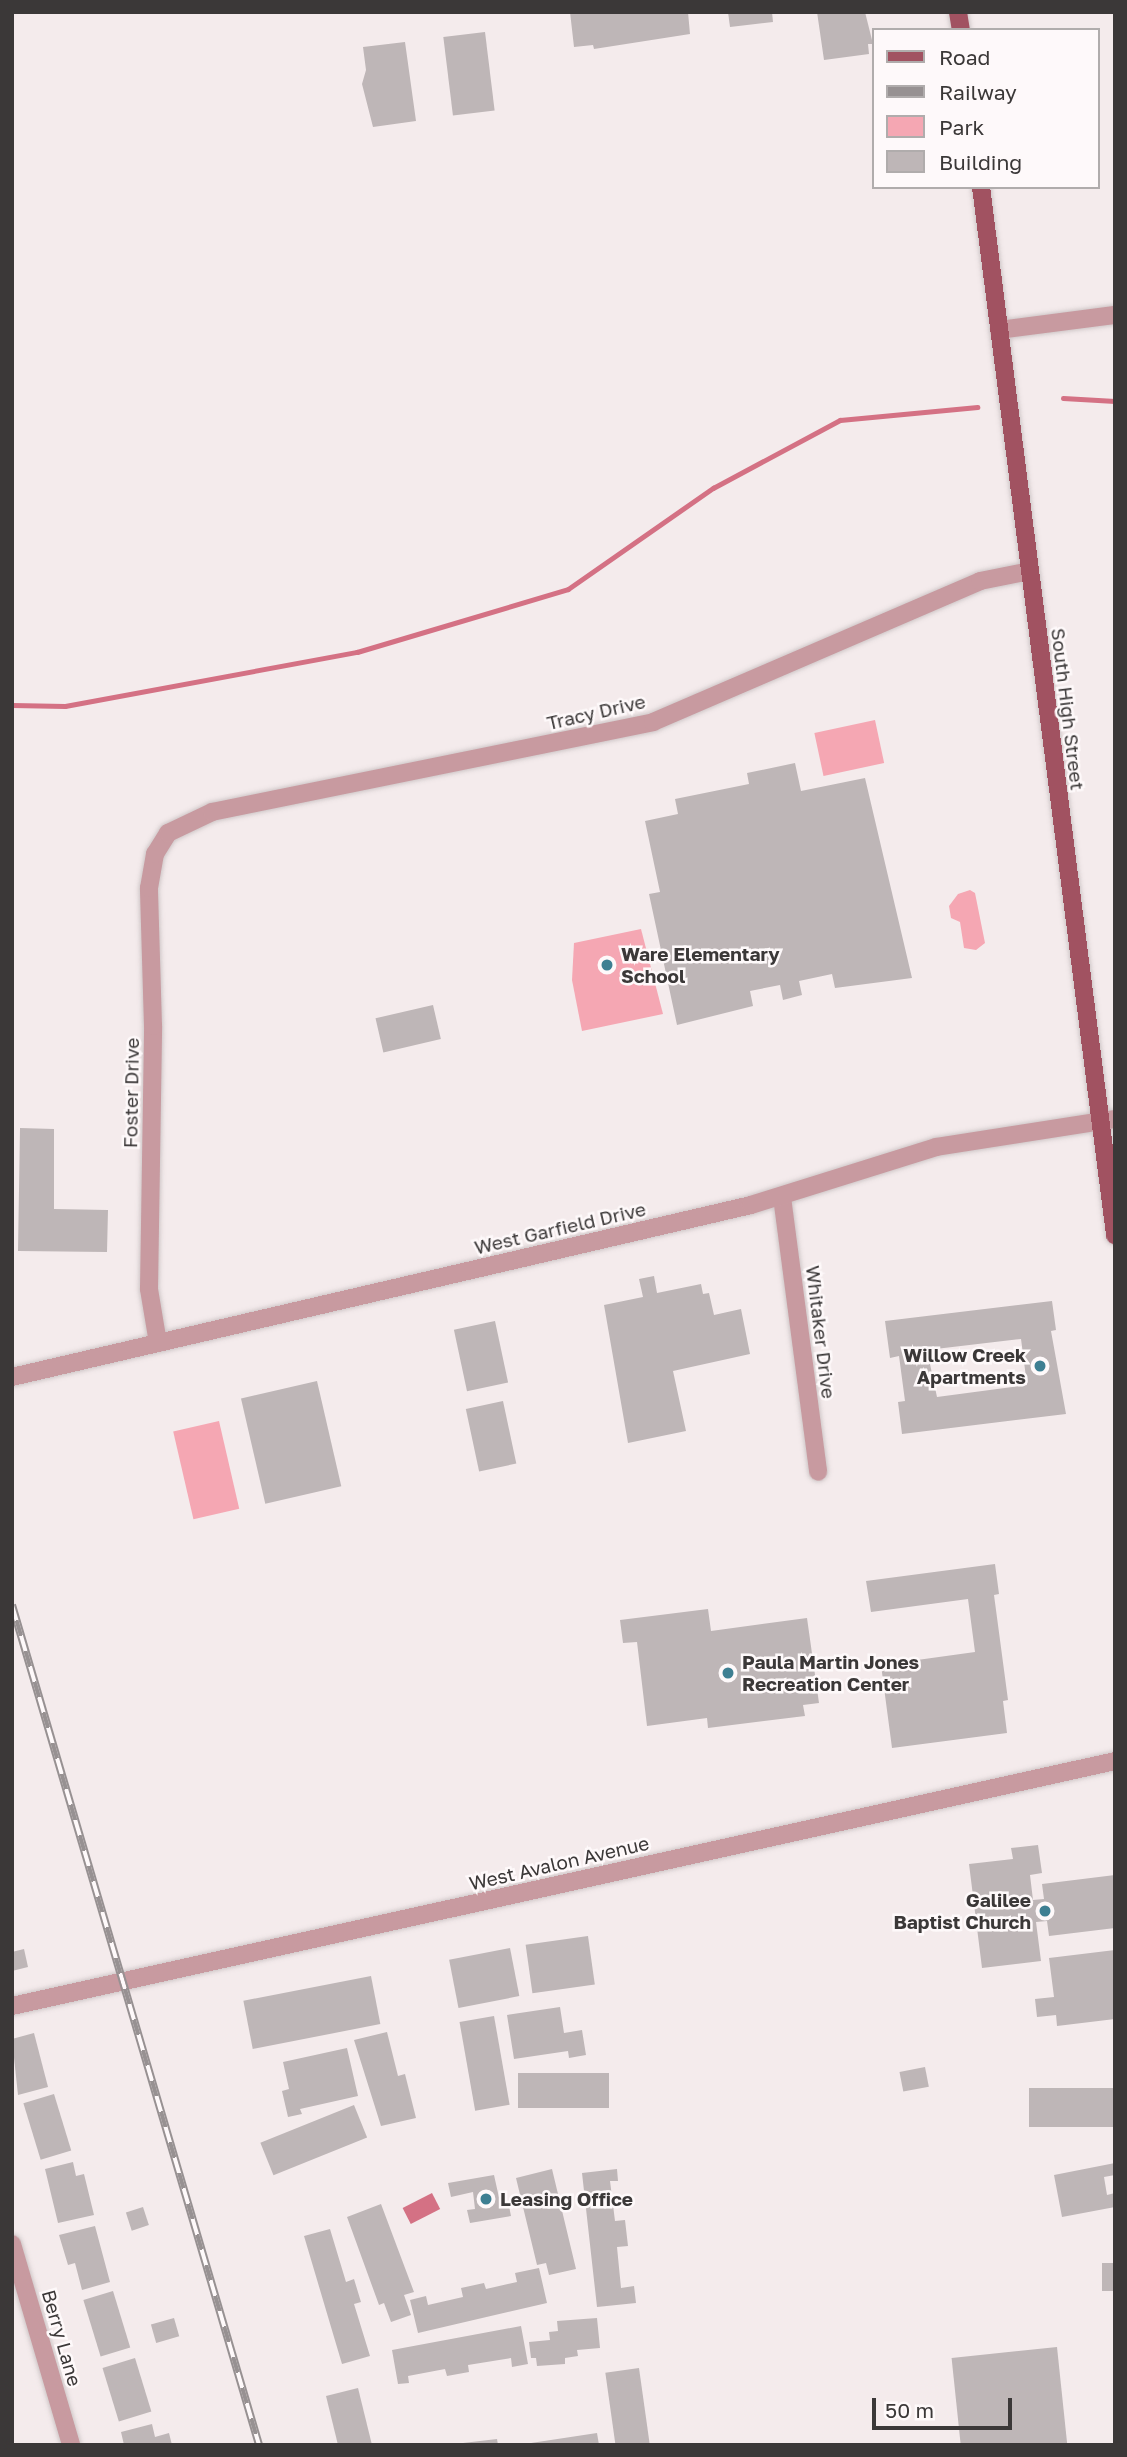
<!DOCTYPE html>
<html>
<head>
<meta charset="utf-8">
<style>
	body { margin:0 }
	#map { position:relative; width:1127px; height:2457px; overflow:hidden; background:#f4ebec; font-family:"Golos Text",sans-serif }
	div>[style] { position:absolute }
	.green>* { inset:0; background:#f5a7b3; transform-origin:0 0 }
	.water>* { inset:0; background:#d47184; transform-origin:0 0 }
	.stream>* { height:5px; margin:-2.5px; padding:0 2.5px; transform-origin:2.5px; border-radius:2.5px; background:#d47184 }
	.building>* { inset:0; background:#beb6b7; transform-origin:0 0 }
	.roads { filter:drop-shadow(0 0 2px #cfc7c8) drop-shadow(0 0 2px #cfc7c8) }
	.minor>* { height:18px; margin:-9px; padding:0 9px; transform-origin:9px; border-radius:9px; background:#c89aa0 }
	.major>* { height:18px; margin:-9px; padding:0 9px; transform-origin:9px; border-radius:9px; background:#a15261 }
	.rail>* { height:8px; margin-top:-4px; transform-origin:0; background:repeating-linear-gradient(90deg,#fef9fa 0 16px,#979192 0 32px); box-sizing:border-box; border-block:2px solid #979192 }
	.dots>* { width:19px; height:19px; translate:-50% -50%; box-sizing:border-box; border:4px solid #fef9fa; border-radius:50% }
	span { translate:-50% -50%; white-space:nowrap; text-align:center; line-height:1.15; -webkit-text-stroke:5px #fef9fa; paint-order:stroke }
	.street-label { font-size:19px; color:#3b3838 }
	.poi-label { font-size:19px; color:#3b3838; font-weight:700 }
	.left { translate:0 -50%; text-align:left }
	.right { translate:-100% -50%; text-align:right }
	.frame { position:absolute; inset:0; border:14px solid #3b3838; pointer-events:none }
	.legend { position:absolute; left:872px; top:28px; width:228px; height:161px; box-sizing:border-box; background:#fef9fa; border:2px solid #b0acac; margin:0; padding:9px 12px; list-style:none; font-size:21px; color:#3b3838 }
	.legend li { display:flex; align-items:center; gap:14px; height:35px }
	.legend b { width:35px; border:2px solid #b0acac }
	.scale { position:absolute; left:872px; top:2398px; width:140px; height:32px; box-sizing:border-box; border:4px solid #3b3838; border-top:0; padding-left:9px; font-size:21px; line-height:24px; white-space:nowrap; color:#3b3838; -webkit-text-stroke:5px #fef9fa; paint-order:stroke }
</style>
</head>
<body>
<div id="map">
	<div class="green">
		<div style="left:875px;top:720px;width:44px;height:62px;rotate:78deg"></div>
		<div style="clip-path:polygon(970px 890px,975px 893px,985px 943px,976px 950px,964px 948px,960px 922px,951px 918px,949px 906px,958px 894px)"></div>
		<div style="clip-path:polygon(641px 929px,663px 1014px,582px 1031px,572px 980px,574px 943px)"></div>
		<div style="left:219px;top:1421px;width:90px;height:47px;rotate:77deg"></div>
	</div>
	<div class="water">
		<div style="left:432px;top:2193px;width:18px;height:33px;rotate:63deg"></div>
	</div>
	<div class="stream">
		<div style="left:1063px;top:398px;width:52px;rotate:3.3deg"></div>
		<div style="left:12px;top:705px;width:53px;rotate:1.1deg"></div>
		<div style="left:65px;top:706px;width:297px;rotate:-10.5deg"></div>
		<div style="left:357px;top:652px;width:220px;rotate:-16.6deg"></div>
		<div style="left:568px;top:589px;width:177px;rotate:-34.9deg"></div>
		<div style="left:713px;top:488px;width:144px;rotate:-28.2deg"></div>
		<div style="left:840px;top:420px;width:138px;rotate:-5.4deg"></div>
	</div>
	<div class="building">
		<div style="clip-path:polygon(570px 12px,688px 12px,690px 34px,594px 49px,593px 45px,574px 47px)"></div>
		<div style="clip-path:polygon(728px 12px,772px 12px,773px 22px,730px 27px)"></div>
		<div style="clip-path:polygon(817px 12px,865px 12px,873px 44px,868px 44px,869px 54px,824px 60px)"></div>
		<div style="left:485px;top:32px;width:79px;height:42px;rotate:83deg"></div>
		<div style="clip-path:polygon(405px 42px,416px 121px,373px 127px,362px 84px,366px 70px,363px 47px)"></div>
		<div style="clip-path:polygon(795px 763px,801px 791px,865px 778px,912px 978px,835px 988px,832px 974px,799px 981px,802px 995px,783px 1000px,780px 985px,750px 991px,753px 1006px,677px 1025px,649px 894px,660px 892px,645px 821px,678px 814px,675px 799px,749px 784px,747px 773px)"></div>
		<div style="left:433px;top:1005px;width:35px;height:59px;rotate:77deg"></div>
		<div style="clip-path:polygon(20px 1128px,54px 1129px,54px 1209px,108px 1210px,107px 1252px,18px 1251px)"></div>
		<div style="clip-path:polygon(654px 1276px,657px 1293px,701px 1284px,703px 1294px,709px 1293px,714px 1315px,741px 1309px,750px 1354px,673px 1371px,686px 1431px,628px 1443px,604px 1305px,643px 1297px,639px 1279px)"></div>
		<div style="clip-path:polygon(evenodd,1052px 1301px,1056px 1330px,1051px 1331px,1066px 1414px,902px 1434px,898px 1402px,905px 1401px,899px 1356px,890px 1358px,885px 1321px,1052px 1301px,1021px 1339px,1027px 1385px,937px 1397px,927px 1350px,1021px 1339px)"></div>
		<div style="left:495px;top:1321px;width:63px;height:42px;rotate:78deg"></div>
		<div style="left:317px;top:1381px;width:108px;height:78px;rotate:77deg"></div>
		<div style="left:503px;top:1401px;width:64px;height:38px;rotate:78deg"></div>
		<div style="clip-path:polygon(995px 1564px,999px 1594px,994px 1595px,1008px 1700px,1003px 1701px,1007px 1733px,892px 1748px,881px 1665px,975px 1652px,968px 1599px,871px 1612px,866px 1581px)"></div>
		<div style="clip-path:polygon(708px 1609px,711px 1631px,807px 1618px,819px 1703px,803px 1705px,805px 1716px,708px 1728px,707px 1718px,647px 1726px,637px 1642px,623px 1643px,620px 1620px)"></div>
		<div style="clip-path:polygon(1038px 1845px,1042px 1873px,1030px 1875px,1033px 1900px,1044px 1899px,1042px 1884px,1115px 1875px,1115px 1928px,1049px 1936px,1047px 1921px,1036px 1922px,1041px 1961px,982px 1968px,969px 1864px,1013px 1859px,1011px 1848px)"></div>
		<div style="left:588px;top:1936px;width:49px;height:63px;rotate:82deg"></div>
		<div style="left:510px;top:1948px;width:49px;height:62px;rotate:79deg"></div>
		<div style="clip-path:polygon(24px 1949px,28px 1967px,12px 1971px,12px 1952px)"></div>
		<div style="clip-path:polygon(1115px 1950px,1115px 2019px,1057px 2026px,1056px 2015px,1037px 2017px,1035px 1999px,1054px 1997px,1049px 1958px)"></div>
		<div style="left:371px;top:1976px;width:49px;height:130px;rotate:79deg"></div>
		<div style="clip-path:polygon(560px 2007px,564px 2033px,582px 2030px,586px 2055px,569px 2058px,568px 2051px,514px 2059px,507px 2015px)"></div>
		<div style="left:494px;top:2016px;width:90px;height:35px;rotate:80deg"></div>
		<div style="clip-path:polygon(387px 2032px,398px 2076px,405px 2074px,416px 2118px,381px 2126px,354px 2040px)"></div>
		<div style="clip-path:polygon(34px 2033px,48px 2087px,18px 2095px,12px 2039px)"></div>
		<div style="clip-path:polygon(347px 2048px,358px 2096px,300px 2109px,302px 2114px,288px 2117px,282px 2091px,289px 2089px,283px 2062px)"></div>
		<div style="left:925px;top:2067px;width:20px;height:26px;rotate:79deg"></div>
		<div style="left:609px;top:2073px;width:35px;height:91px;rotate:90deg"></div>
		<div style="left:1115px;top:2088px;width:39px;height:86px;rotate:90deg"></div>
		<div style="left:54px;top:2094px;width:59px;height:32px;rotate:73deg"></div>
		<div style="left:354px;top:2105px;width:35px;height:101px;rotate:68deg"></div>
		<div style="clip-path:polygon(73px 2162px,76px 2176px,84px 2174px,94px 2215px,58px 2223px,45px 2169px)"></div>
		<div style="clip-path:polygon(1115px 2163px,1115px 2175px,1104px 2177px,1107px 2195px,1115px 2193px,1115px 2207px,1062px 2217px,1054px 2175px)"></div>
		<div style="clip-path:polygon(552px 2169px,576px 2269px,549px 2275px,546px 2263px,537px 2265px,516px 2178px)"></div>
		<div style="clip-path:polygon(617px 2169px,618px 2181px,610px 2181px,615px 2221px,625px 2220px,628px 2246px,617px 2247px,621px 2288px,634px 2286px,636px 2303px,597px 2307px,582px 2173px)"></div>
		<div style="clip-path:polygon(494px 2175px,500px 2202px,508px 2201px,511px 2216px,470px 2223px,467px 2210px,475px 2209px,473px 2192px,451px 2197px,448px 2183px)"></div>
		<div style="clip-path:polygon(381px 2204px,414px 2292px,404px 2295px,411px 2315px,391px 2322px,384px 2303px,379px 2305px,347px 2217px)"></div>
		<div style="left:143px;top:2207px;width:19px;height:18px;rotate:72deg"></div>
		<div style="clip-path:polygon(95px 2226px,110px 2282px,82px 2290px,75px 2263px,68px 2265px,59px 2235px)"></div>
		<div style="clip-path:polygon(330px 2229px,346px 2282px,354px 2279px,361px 2302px,354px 2304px,370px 2356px,342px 2364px,304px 2236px)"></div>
		<div style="left:1102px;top:2263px;width:13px;height:28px"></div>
		<div style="clip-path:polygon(539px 2268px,547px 2303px,418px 2333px,410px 2300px,426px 2296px,428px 2305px,463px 2297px,461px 2288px,484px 2283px,486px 2289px,517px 2282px,515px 2273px)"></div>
		<div style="left:113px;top:2291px;width:59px;height:31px;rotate:73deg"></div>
		<div style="left:174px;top:2318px;width:19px;height:24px;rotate:74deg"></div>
		<div style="clip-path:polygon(597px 2318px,600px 2348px,577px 2350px,578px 2356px,565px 2358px,565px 2364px,537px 2366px,536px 2358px,531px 2358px,529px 2342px,550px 2340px,549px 2332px,558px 2331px,557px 2321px)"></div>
		<div style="clip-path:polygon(521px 2326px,528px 2364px,512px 2367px,511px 2358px,468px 2365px,469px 2372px,447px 2376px,445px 2369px,408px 2376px,409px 2383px,398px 2384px,392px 2350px)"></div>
		<div style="left:1057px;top:2347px;width:99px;height:106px;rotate:84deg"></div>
		<div style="left:135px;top:2358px;width:56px;height:34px;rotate:73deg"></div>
		<div style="left:639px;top:2368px;width:78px;height:34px;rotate:82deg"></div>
		<div style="clip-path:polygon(358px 2388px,372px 2445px,338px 2445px,326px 2396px)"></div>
		<div style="clip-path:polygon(152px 2424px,155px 2437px,169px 2433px,172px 2445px,124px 2445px,121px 2432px)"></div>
		<div style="clip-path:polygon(597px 2433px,599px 2445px,531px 2445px,531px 2443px)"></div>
		<div style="clip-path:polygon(497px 2439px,498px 2445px,463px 2445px,463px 2443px)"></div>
	</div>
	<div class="roads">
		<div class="minor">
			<div style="left:999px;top:330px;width:117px;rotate:-7.4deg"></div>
			<div style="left:782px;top:1197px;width:277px;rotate:82.5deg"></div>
			<div style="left:158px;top:1343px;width:55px;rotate:-99.5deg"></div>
			<div style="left:149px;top:1289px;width:263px;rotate:-89.1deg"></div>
			<div style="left:153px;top:1026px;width:138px;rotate:-91.7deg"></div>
			<div style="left:149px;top:888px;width:35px;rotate:-80deg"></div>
			<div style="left:155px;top:854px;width:25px;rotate:-58deg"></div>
			<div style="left:168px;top:833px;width:49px;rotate:-25.5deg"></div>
			<div style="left:212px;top:812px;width:450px;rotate:-11.5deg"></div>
			<div style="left:653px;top:722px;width:356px;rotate:-23.3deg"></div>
			<div style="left:980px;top:581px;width:51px;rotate:-11.3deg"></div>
			<div style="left:12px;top:1377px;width:759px;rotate:-13.1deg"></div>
			<div style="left:751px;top:1205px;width:194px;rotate:-17.4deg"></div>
			<div style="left:936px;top:1147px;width:181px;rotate:-8.9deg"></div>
			<div style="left:12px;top:2006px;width:1130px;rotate:-12.52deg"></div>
			<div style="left:12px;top:2244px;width:209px;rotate:73.6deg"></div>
		</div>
		<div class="major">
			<div style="left:958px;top:12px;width:18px;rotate:81deg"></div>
			<div style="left:981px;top:187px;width:1057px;rotate:82.71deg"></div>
		</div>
	</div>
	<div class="rail">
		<div style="left:12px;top:1605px;width:876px;rotate:73.61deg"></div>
	</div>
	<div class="dots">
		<div style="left:607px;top:965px;background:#3e7f92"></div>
		<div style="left:1040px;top:1366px;background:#3e7f92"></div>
		<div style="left:728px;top:1673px;background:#3e7f92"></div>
		<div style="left:1045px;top:1911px;background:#3e7f92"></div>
		<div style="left:486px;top:2199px;background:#3e7f92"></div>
	</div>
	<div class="street-label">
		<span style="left:1068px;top:709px;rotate:83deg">South High Street</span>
		<span style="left:596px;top:712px;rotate:-13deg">Tracy Drive</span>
		<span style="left:131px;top:1093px;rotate:-89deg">Foster Drive</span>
		<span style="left:560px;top:1228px;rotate:-13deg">West Garfield Drive</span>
		<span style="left:821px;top:1332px;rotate:83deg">Whitaker Drive</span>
		<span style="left:559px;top:1863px;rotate:-13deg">West Avalon Avenue</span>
		<span style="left:62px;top:2338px;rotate:74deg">Berry Lane</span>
	</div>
	<div class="poi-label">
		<span class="left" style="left:621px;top:965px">Ware Elementary<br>School</span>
		<span class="right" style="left:1026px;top:1366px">Willow Creek<br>Apartments</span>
		<span class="left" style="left:742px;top:1673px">Paula Martin Jones<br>Recreation Center</span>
		<span class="right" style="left:1031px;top:1911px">Galilee<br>Baptist Church</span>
		<span class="left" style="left:500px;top:2199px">Leasing Office</span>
	</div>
	<div class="frame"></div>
	<ul class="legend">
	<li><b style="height:9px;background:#a15261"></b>Road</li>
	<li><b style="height:9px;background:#979192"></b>Railway</li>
	<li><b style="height:19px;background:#f5a7b3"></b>Park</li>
	<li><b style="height:19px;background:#beb6b7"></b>Building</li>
	</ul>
	<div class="scale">50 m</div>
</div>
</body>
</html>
